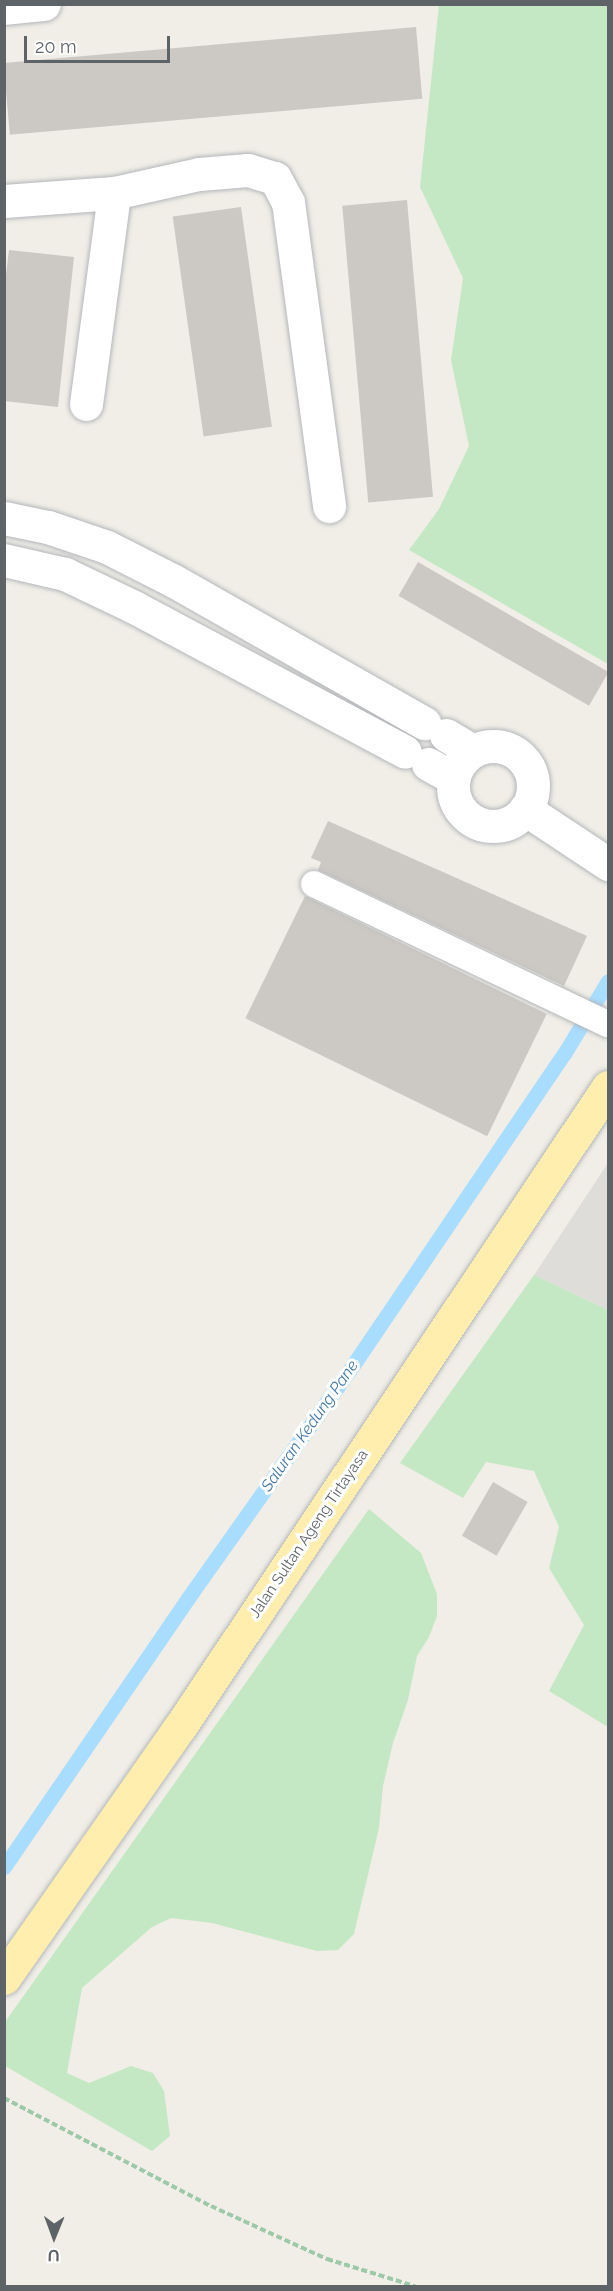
<!DOCTYPE html>
<html>
<head>
<meta charset="utf-8">
<style>
	body { margin:0 }
	#map { position:relative; width:613px; height:2291px; overflow:hidden; background:#f0eee7; font-family:Raleway,sans-serif }
	div>[style] { position:absolute }
	.industrial>* { inset:0; background:#dfddd9 }
	.green>* { inset:0; background:#c5e8c4 }
	.stream>* { height:15px; margin:-7.5px; padding:0 7.5px; transform-origin:7.5px; border-radius:7.5px; background:#a8ddff }
	.building>* { inset:0; background:#ccc9c4; transform-origin:0 0 }
	.path>* { height:4px; margin-top:-2px; transform-origin:0; background:repeating-linear-gradient(90deg,#9dc9a8 0 6px,transparent 0 9px) }
	.roads { filter:drop-shadow(0 0 2px #b4b7bb) drop-shadow(0 0 2px #b4b7bb) }
	.lane>* { height:26px; margin:-13px; padding:0 13px; transform-origin:13px; border-radius:13px; background:#fff }
	.street>* { height:33px; margin:-16.5px; padding:0 16.5px; transform-origin:16.5px; border-radius:16.5px; background:#fff }
	.street>.ring { margin:-16.5px; padding:0; box-sizing:content-box; background:none; border:33px solid #fff; border-radius:50% }
	.primary>* { height:33px; margin:-16.5px; padding:0 16.5px; transform-origin:16.5px; border-radius:16.5px; background:#ffeead }
	span { translate:-50% -50%; white-space:nowrap; text-align:center; line-height:1.15; -webkit-text-stroke:6px #fff; paint-order:stroke }
	.street-label { font-size:15px; color:#5e6367 }
	.water-label { font-size:16px; color:#4078aa; font-style:italic }
	.frame { position:absolute; inset:0; border:6px solid #5e6367; pointer-events:none }
	.north { position:absolute; left:24px; top:2207px; width:60px; height:60px; -webkit-text-stroke:4px #fff; paint-order:stroke; rotate:181deg; font-size:16px; font-weight:700; line-height:24px; text-align:center; color:#5e6367 }
	.north::after { content:''; display:block; margin:auto; width:21px; height:27px; background:#5e6367; clip-path:polygon(50% 0,100% 100%,50% 72%,0 100%) }
	.scale { position:absolute; left:24px; top:36px; width:146px; height:27px; box-sizing:border-box; border:3px solid #5e6367; border-top:0; padding-left:8px; font-size:18px; line-height:21px; white-space:nowrap; color:#5e6367; -webkit-text-stroke:4px #fff; paint-order:stroke }
</style>
</head>
<body>
<div id="map">
	<div class="industrial">
		<div style="clip-path:polygon(608px 1163px,608px 1310px,534px 1275px)"></div>
	</div>
	<div class="green">
		<div style="clip-path:polygon(439px 5px,608px 5px,608px 664px,409px 550px,439px 509px,469px 446px,451px 360px,463px 278px,420px 187px)"></div>
		<div style="clip-path:polygon(534px 1275px,608px 1310px,608px 1727px,549px 1691px,584px 1625px,549px 1568px,559px 1527px,534px 1471px,486px 1462px,463px 1498px,400px 1463px)"></div>
		<div style="clip-path:polygon(369px 1509px,421px 1553px,437px 1594px,437px 1616px,429px 1637px,417px 1656px,408px 1700px,393px 1743px,383px 1786px,379px 1828px,354px 1934px,338px 1950px,317px 1951px,212px 1923px,171px 1918px,152px 1927px,82px 1988px,67px 2073px,89px 2083px,131px 2066px,153px 2073px,164px 2091px,170px 2136px,152px 2151px,5px 2066px,5px 2022px)"></div>
	</div>
	<div class="stream">
		<div style="left:4px;top:1867px;width:335px;rotate:-55.6deg"></div>
		<div style="left:193px;top:1591px;width:270px;rotate:-54.7deg"></div>
		<div style="left:349px;top:1371px;width:383px;rotate:-55.9deg"></div>
		<div style="left:564px;top:1054px;width:85px;rotate:-58.9deg"></div>
	</div>
	<div class="building">
		<div style="left:416px;top:27px;width:72px;height:414px;rotate:85deg"></div>
		<div style="left:407px;top:200px;width:298px;height:65px;rotate:85deg"></div>
		<div style="left:241px;top:207px;width:222px;height:69px;rotate:82deg"></div>
		<div style="clip-path:polygon(9px 250px,74px 257px,58px 407px,4px 401px,4px 291px)"></div>
		<div style="left:418px;top:562px;width:220px;height:39px;rotate:30deg"></div>
		<div style="clip-path:polygon(328px 821px,587px 936px,564px 986px,318px 870px,321px 862px,311px 858px)"></div>
		<div style="left:305px;top:896px;width:269px;height:136px;rotate:26deg"></div>
		<div style="left:493px;top:1482px;width:40px;height:62px;rotate:30deg"></div>
	</div>
	<div class="path">
		<div style="left:4px;top:2098px;width:233px;rotate:27.6deg"></div>
		<div style="left:211px;top:2206px;width:128px;rotate:24.6deg"></div>
		<div style="left:327px;top:2259px;width:92px;rotate:17.1deg"></div>
	</div>
	<div class="roads">
		<div class="lane">
			<div style="left:314px;top:884px;width:326px;rotate:25.5deg"></div>
		</div>
		<div class="street">
			<div style="left:4px;top:8px;width:40px;rotate:-5.7deg"></div>
			<div style="left:4px;top:201px;width:110px;rotate:-4.2deg"></div>
			<div style="left:114px;top:193px;width:87px;rotate:-12.6deg"></div>
			<div style="left:199px;top:174px;width:49px;rotate:-4.7deg"></div>
			<div style="left:248px;top:170px;width:28px;rotate:17deg"></div>
			<div style="left:275px;top:178px;width:27px;rotate:62deg"></div>
			<div style="left:288px;top:202px;width:307px;rotate:82.3deg"></div>
			<div style="left:86px;top:404px;width:213px;rotate:-82.4deg"></div>
			<div style="left:4px;top:518px;width:45px;rotate:11.6deg"></div>
			<div style="left:48px;top:527px;width:62px;rotate:18.7deg"></div>
			<div style="left:107px;top:547px;width:75px;rotate:26.9deg"></div>
			<div style="left:174px;top:581px;width:288px;rotate:29.6deg"></div>
			<div style="left:4px;top:560px;width:63px;rotate:12.9deg"></div>
			<div style="left:65px;top:574px;width:76px;rotate:25.6deg"></div>
			<div style="left:134px;top:607px;width:307px;rotate:28.1deg"></div>
			<div style="left:446px;top:735px;width:31px;rotate:31deg"></div>
			<div class="ring" style="left:453px;top:746px;width:47px;height:47px"></div>
			<div style="left:428px;top:764px;width:29px;rotate:29deg"></div>
			<div style="left:525px;top:809px;width:100px;rotate:33.5deg"></div>
		</div>
		<div class="primary">
			<div style="left:4px;top:1978px;width:307px;rotate:-55deg"></div>
			<div style="left:180px;top:1727px;width:770px;rotate:-56.23deg"></div>
		</div>
	</div>
	<div class="street-label">
		<span style="left:309px;top:1534px;rotate:-56deg">Jalan Sultan Ageng Tirtayasa</span>
	</div>
	<div class="water-label">
		<span style="left:310px;top:1426px;rotate:-55deg">Saluran Kedung Pane</span>
	</div>
	<div class="frame"></div>
	<div class="north">U</div>
	<div class="scale">20 m</div>
</div>
</body>
</html>
